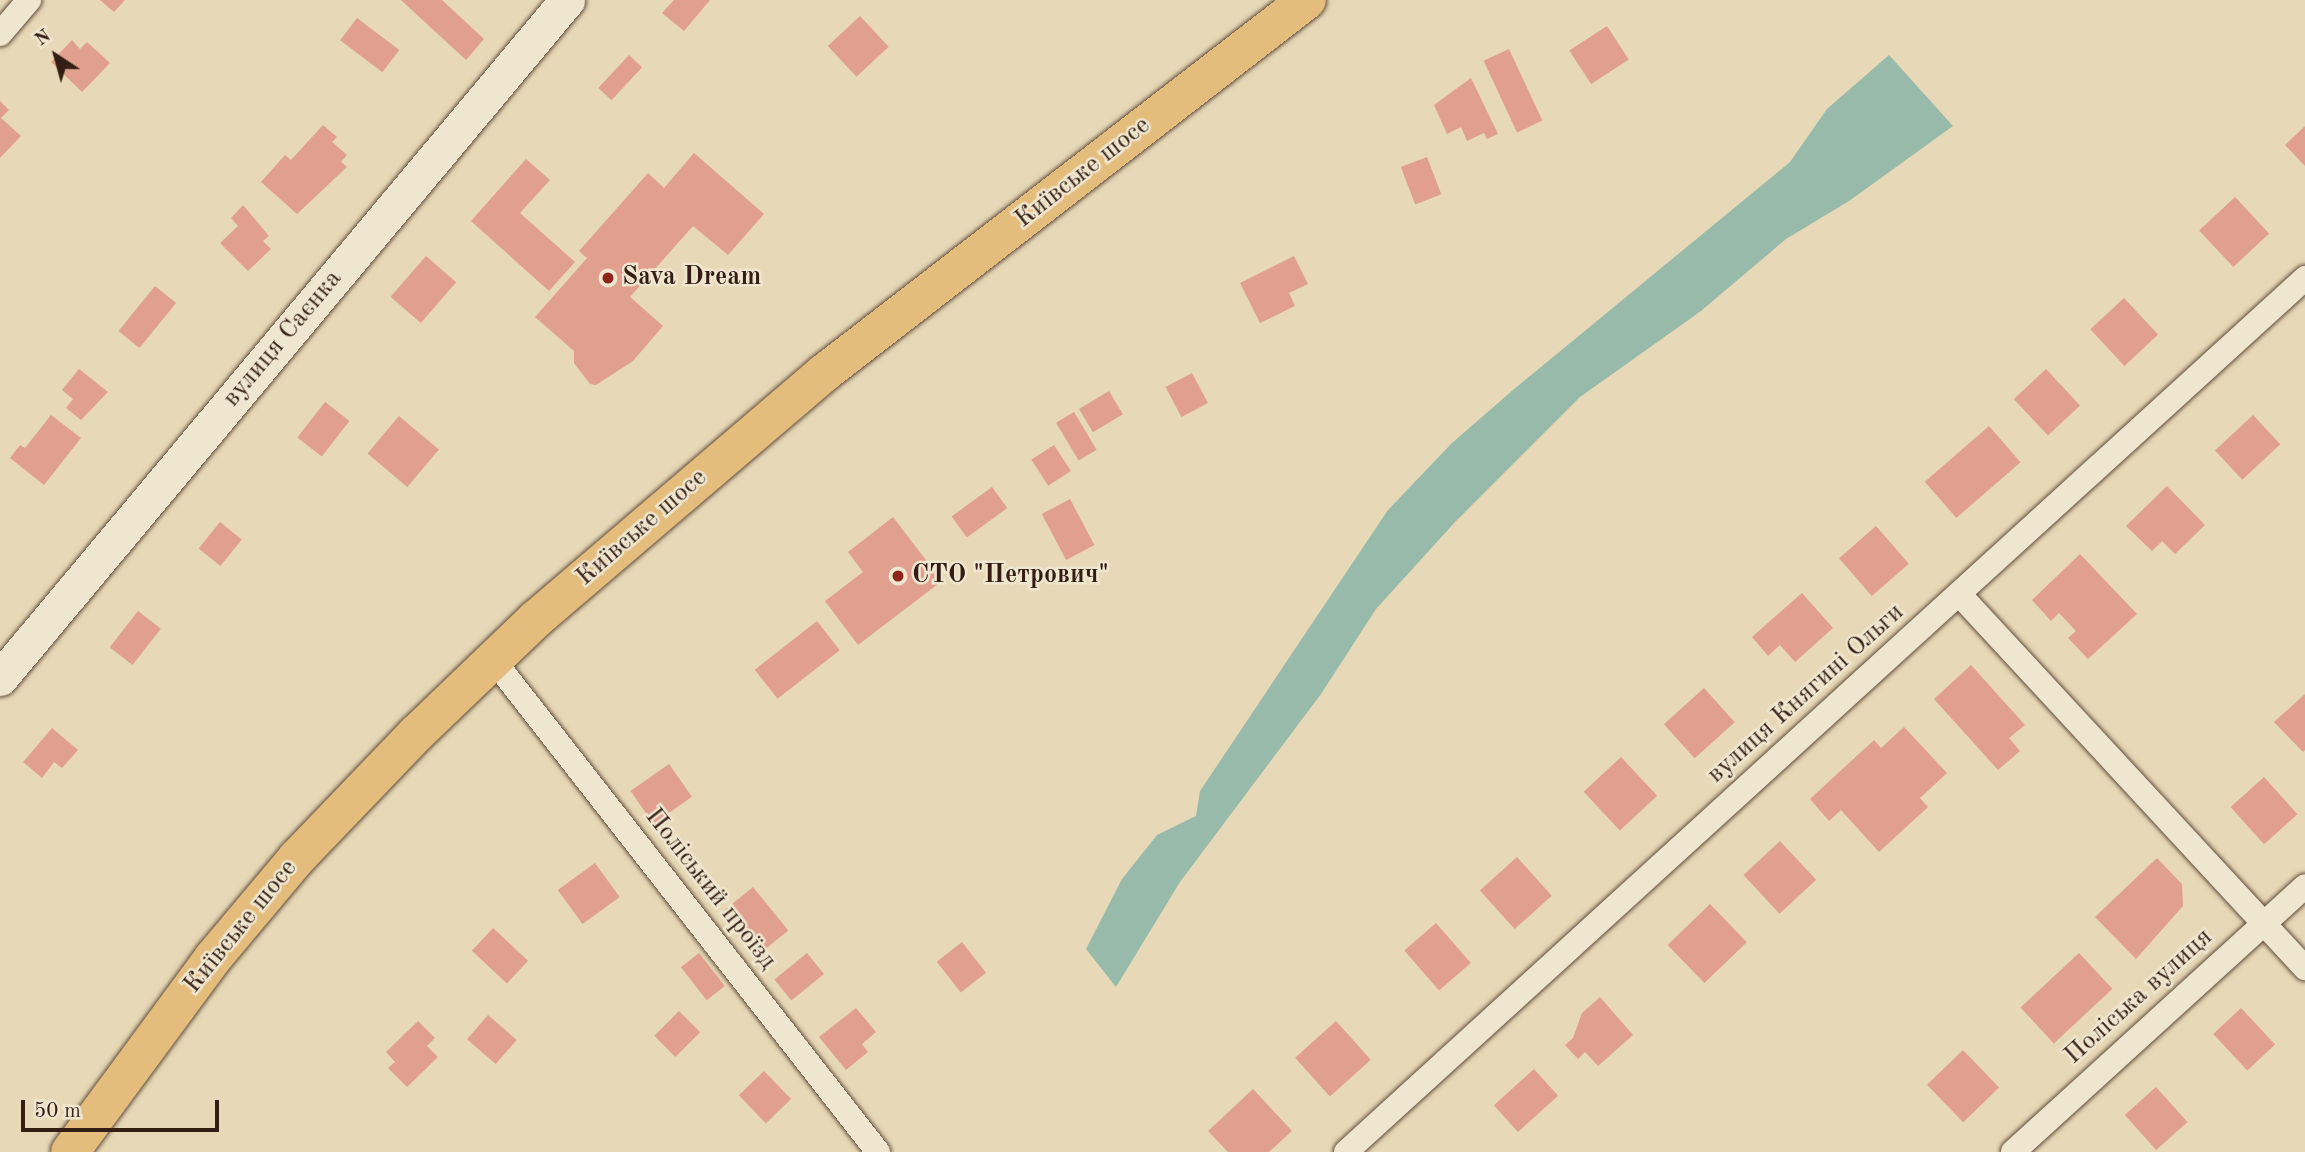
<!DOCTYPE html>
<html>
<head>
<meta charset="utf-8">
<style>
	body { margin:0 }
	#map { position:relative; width:2305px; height:1152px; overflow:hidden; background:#e7d9b7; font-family:"Old Standard TT",serif }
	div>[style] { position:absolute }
	.water>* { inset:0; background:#97baaa }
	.building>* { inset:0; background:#e19f8e; transform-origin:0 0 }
	.roads { filter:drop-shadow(0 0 2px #614d3c) drop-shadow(0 0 2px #614d3c) }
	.street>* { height:24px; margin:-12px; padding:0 12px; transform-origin:12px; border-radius:12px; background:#efe6d0 }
	.secondary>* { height:35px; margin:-17.5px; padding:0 17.5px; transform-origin:17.5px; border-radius:17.5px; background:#efe6d0 }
	.primary>* { height:38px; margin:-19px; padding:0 19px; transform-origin:19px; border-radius:19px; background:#e4bc7c }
	.dots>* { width:19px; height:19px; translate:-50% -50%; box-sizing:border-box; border:4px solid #efe6d0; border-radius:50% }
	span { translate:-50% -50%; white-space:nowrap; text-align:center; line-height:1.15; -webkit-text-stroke:5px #efe6d0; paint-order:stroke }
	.street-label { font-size:26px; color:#341e13 }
	.poi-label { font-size:26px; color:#341e13; font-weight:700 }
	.left { translate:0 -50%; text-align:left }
	.north { position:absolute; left:21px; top:21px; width:70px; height:70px; -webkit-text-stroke:5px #efe6d0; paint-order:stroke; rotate:324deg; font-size:19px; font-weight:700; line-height:28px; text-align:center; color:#341e13 }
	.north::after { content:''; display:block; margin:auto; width:24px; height:32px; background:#341e13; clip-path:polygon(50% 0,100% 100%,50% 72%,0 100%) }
	.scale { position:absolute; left:21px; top:1100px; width:198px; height:32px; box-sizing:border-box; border:4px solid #341e13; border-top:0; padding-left:9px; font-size:21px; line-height:24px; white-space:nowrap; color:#341e13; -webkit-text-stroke:5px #efe6d0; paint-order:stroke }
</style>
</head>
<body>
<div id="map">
	<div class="water">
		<div style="clip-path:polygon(1889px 55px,1953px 126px,1849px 201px,1786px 239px,1701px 311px,1580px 397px,1456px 521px,1376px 609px,1321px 694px,1180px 882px,1116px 987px,1086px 949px,1122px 879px,1157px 835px,1196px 816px,1200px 791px,1388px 510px,1452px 443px,1513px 390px,1790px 162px,1827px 109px)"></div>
	</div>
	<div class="building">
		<div style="clip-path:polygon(100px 0,125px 0,114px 12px)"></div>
		<div style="clip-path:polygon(401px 0,442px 0,484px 39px,466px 60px)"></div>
		<div style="clip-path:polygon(674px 0,710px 0,684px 31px,662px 13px)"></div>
		<div style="left:860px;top:16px;width:42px;height:44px;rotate:47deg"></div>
		<div style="left:357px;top:18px;width:53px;height:28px;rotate:37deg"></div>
		<div style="left:1607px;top:26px;width:40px;height:45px;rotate:57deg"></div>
		<div style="clip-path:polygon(72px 40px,80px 49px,87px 42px,110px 63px,82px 92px,51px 62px)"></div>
		<div style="left:1509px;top:49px;width:79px;height:28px;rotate:65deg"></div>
		<div style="left:629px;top:55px;width:18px;height:45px;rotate:43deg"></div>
		<div style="clip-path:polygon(1471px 78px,1498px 134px,1487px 139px,1484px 133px,1467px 141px,1461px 127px,1447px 134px,1434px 105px)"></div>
		<div style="clip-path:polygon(0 101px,9px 110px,1px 118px,21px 136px,0 158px)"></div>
		<div style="clip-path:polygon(323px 125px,337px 137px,332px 142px,347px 155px,341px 162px,347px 167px,297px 214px,261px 182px,285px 155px,291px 160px)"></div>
		<div style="clip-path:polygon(2305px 126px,2305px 166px,2285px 145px)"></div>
		<div style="clip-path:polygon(694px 153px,764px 214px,728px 255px,693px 226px,630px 297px,663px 326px,633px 361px,596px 385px,590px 384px,574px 363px,574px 351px,535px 317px,587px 258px,579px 251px,648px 173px,664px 188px)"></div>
		<div style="left:1427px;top:157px;width:40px;height:28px;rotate:69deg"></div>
		<div style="clip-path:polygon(526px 159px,550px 180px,520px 213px,575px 262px,549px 291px,471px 221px)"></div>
		<div style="left:2235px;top:197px;width:50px;height:49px;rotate:47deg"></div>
		<div style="clip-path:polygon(243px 205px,269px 236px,263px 241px,271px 249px,248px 271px,220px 243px,238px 226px,231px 218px)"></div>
		<div style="left:426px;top:256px;width:40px;height:54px;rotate:41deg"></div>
		<div style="clip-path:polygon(1294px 256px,1308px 284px,1289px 293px,1295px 306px,1260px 323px,1240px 283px)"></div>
		<div style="left:155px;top:286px;width:27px;height:58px;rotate:39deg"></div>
		<div style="left:2124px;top:298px;width:50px;height:46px;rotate:47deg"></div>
		<div style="clip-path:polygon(79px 369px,108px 392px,81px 420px,66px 408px,73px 399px,62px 390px)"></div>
		<div style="left:2046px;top:369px;width:50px;height:44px;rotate:47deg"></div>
		<div style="left:1192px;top:373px;width:34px;height:30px;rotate:62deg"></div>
		<div style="left:1109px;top:391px;width:27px;height:35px;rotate:59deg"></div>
		<div style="left:325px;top:402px;width:31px;height:45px;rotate:38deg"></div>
		<div style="left:1074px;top:412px;width:44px;height:21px;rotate:59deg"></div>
		<div style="clip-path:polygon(51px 415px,81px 438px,44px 485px,10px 458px,20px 445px,25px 448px)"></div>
		<div style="left:2253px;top:415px;width:40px;height:52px;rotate:47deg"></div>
		<div style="left:399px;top:416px;width:52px;height:49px;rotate:40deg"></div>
		<div style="left:1989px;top:426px;width:48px;height:85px;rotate:49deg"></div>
		<div style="left:1054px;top:445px;width:31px;height:27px;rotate:57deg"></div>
		<div style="clip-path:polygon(2167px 486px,2205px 525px,2175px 554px,2162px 541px,2152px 551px,2126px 526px)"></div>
		<div style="left:992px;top:487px;width:26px;height:50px;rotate:54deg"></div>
		<div style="left:1070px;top:499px;width:52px;height:32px;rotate:62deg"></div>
		<div style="clip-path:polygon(893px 517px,942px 581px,858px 645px,825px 601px,863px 572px,848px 552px)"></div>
		<div style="left:220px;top:522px;width:28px;height:34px;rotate:39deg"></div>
		<div style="left:1876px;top:526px;width:50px;height:49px;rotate:49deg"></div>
		<div style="clip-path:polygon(2080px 554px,2137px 614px,2088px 659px,2068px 638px,2076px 631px,2059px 613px,2051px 621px,2032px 600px)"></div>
		<div style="clip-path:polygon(1802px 593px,1833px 628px,1795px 662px,1780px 645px,1768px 656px,1752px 637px)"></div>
		<div style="left:138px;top:611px;width:29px;height:46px;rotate:38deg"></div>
		<div style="left:817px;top:621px;width:37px;height:79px;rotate:52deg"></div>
		<div style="clip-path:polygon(1971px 665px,2025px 725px,2009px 738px,2020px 751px,1998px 770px,1934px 699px)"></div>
		<div style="left:1704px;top:688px;width:46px;height:54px;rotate:48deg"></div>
		<div style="clip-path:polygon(2305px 694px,2305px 750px,2303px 752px,2274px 722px)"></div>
		<div style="clip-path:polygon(1904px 727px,1947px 773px,1920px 798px,1928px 807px,1879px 852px,1841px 810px,1829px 821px,1810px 799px,1874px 740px,1881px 748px)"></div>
		<div style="clip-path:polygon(52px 728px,78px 750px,62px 768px,54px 762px,42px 778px,23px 762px)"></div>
		<div style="left:1621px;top:757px;width:53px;height:51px;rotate:47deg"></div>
		<div style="left:669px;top:764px;width:40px;height:47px;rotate:55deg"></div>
		<div style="left:2264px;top:777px;width:50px;height:45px;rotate:48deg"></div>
		<div style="left:1780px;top:841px;width:53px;height:50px;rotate:47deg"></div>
		<div style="left:1517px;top:857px;width:52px;height:50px;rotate:48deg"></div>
		<div style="clip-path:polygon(2157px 858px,2182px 884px,2183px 906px,2136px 959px,2095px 917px)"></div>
		<div style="left:595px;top:863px;width:42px;height:46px;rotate:54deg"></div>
		<div style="left:753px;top:887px;width:56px;height:36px;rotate:51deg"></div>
		<div style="left:1710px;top:904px;width:53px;height:59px;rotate:46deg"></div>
		<div style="left:1436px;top:923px;width:53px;height:42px;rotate:49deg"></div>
		<div style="left:493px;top:928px;width:48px;height:31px;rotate:43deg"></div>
		<div style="left:962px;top:942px;width:39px;height:32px;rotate:52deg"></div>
		<div style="left:699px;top:953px;width:42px;height:23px;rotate:52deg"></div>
		<div style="left:807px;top:953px;width:27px;height:42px;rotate:51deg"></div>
		<div style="left:2079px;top:953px;width:49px;height:80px;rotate:47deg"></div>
		<div style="clip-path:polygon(1600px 997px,1633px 1035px,1598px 1066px,1585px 1052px,1578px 1059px,1565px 1045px,1573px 1038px,1582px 1013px)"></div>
		<div style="clip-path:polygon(856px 1008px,876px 1032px,862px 1044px,868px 1052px,846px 1070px,819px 1037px)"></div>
		<div style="left:2241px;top:1008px;width:50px;height:38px;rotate:47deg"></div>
		<div style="left:679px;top:1011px;width:30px;height:35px;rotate:45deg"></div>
		<div style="left:488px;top:1015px;width:38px;height:32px;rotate:41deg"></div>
		<div style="clip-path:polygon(418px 1021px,435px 1038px,427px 1046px,438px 1057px,407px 1087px,388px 1068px,395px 1062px,386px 1052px)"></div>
		<div style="left:1336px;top:1021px;width:52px;height:55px;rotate:48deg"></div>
		<div style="left:1963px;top:1050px;width:52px;height:50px;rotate:46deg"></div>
		<div style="left:1534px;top:1069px;width:36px;height:54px;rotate:48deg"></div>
		<div style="left:764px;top:1071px;width:39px;height:35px;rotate:46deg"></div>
		<div style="left:2156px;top:1087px;width:47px;height:42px;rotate:48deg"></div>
		<div style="clip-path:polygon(1253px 1089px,1292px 1131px,1269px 1152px,1228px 1152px,1208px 1131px)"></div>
	</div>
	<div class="roads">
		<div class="street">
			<div style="left:0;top:34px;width:45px;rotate:-49.5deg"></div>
			<div style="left:1959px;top:594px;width:510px;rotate:47.23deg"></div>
			<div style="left:495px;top:662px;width:622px;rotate:51.99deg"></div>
			<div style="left:1346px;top:1152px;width:1298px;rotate:-42.34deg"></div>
			<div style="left:2013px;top:1152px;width:395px;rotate:-42.3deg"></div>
		</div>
		<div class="secondary">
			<div style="left:0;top:678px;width:884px;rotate:-50.09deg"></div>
		</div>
		<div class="primary">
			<div style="left:70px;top:1152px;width:241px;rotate:-53.6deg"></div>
			<div style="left:213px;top:958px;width:131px;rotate:-50deg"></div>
			<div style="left:297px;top:858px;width:172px;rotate:-46.2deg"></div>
			<div style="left:416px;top:734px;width:166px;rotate:-43.8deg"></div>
			<div style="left:536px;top:619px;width:379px;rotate:-40.5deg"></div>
			<div style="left:824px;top:373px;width:610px;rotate:-37.68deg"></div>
		</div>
	</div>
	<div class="dots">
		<div style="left:608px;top:278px;background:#8f2418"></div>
		<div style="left:898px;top:576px;background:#8f2418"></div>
	</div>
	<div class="street-label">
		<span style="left:1083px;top:173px;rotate:-38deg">Київське шосе</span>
		<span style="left:283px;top:339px;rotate:-50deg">вулиця Саєнка</span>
		<span style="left:642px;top:528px;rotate:-41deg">Київське шосе</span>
		<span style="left:1806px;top:694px;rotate:-42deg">вулиця Княгині Ольги</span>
		<span style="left:710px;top:889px;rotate:52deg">Поліський проїзд</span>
		<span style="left:241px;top:927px;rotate:-51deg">Київське шосе</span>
		<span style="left:2139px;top:997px;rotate:-42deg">Поліська вулиця</span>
	</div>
	<div class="poi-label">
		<span class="left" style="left:622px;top:278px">Sava Dream</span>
		<span class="left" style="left:912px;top:576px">СТО "Петрович"</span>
	</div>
	<div class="north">N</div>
	<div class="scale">50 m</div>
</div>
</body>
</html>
